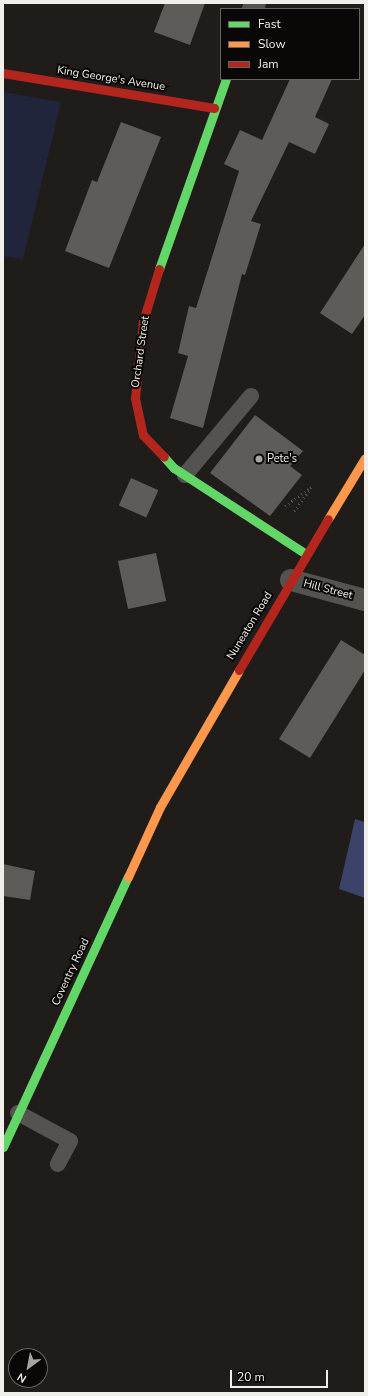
<!DOCTYPE html>
<html>
<head>
<meta charset="utf-8">
<style>
	body { margin:0 }
	#map { position:relative; width:368px; height:1396px; overflow:hidden; background:#1f1c19; font-family:"Nunito Sans",sans-serif }
	div>[style] { position:absolute }
	.green>* { inset:0; background:#20253b }
	.forest>* { inset:0; background:#3b4368 }
	.building>* { inset:0; background:#5e5c59; transform-origin:0 0 }
	.path>* { height:2.5px; margin-top:-1.25px; transform-origin:0; background:repeating-linear-gradient(90deg,#51504e 0 1px,transparent 0 4px) }
	.lane>* { height:16px; margin:-8px; padding:0 8px; transform-origin:8px; border-radius:8px; background:#555350 }
	.street>* { height:22px; margin:-11px; padding:0 11px; transform-origin:11px; border-radius:11px; background:#555350 }
	.fast>* { height:9px; margin:-4.5px; padding:0 4.5px; transform-origin:4.5px; border-radius:4.5px; background:#63d668 }
	.slow>* { height:9px; margin:-4.5px; padding:0 4.5px; transform-origin:4.5px; border-radius:4.5px; background:#ff974d }
	.jam>* { height:9px; margin:-4.5px; padding:0 4.5px; transform-origin:4.5px; border-radius:4.5px; background:#b3261e }
	.dots>* { width:11px; height:11px; translate:-50% -50%; box-sizing:border-box; border:2px solid #090806; border-radius:50% }
	span { translate:-50% -50%; white-space:nowrap; text-align:center; line-height:1.15; -webkit-text-stroke:4px #090806; paint-order:stroke }
	.street-label { font-size:11px; color:#f2efea }
	.poi-label { font-size:11px; color:#f2efea }
	.left { translate:0 -50%; text-align:left }
	.frame { position:absolute; inset:0; border:4px solid #f2efea; pointer-events:none }
	.legend { position:absolute; left:220px; top:8px; width:140px; height:72px; box-sizing:border-box; background:#090806; border:1px solid #666461; margin:0; padding:5px 7px; list-style:none; font-size:12px; color:#f2efea }
	.legend li { display:flex; align-items:center; gap:8px; height:20px }
	.legend b { width:20px; border:1px solid #666461 }
	.north { position:absolute; left:8px; top:1348px; width:40px; height:40px; box-sizing:border-box; background:#090806; border:1px solid #666461; border-radius:50%; rotate:212deg; font-size:11px; font-weight:700; line-height:16px; text-align:center; color:#f2efea }
	.north::after { content:''; display:block; margin:auto; width:14px; height:18px; background:#a8a5a1; clip-path:polygon(50% 0,100% 100%,50% 72%,0 100%) }
	.scale { position:absolute; left:230px; top:1370px; width:98px; height:18px; box-sizing:border-box; border:2px solid #f2efea; border-top:0; padding-left:5px; font-size:12px; line-height:14px; white-space:nowrap; color:#f2efea; -webkit-text-stroke:3px #090806; paint-order:stroke }
</style>
</head>
<body>
<div id="map">
	<div class="green">
		<div style="clip-path:polygon(3px 92px,61px 102px,23px 259px,3px 256px)"></div>
	</div>
	<div class="forest">
		<div style="clip-path:polygon(355px 819px,365px 822px,365px 898px,339px 889px)"></div>
	</div>
	<div class="building">
		<div style="clip-path:polygon(165px 3px,205px 3px,190px 45px,154px 32px)"></div>
		<div style="clip-path:polygon(290px 79px,332px 79px,315px 117px,329px 124px,315px 154px,289px 142px,251px 221px,261px 224px,245px 275px,242px 274px,203px 428px,170px 418px,188px 356px,178px 353px,189px 306px,196px 308px,239px 171px,224px 164px,240px 130px,262px 140px)"></div>
		<div style="clip-path:polygon(121px 122px,161px 137px,109px 268px,65px 251px,92px 180px,97px 182px)"></div>
		<div style="clip-path:polygon(365px 244px,365px 315px,352px 334px,320px 313px)"></div>
		<div style="clip-path:polygon(255px 415px,303px 451px,290px 466px,302px 475px,270px 516px,210px 473px)"></div>
		<div style="left:131px;top:478px;width:30px;height:30px;rotate:24deg"></div>
		<div style="left:156px;top:553px;width:49px;height:39px;rotate:78deg"></div>
		<div style="clip-path:polygon(341px 640px,365px 655px,365px 670px,310px 758px,279px 739px)"></div>
		<div style="clip-path:polygon(3px 864px,35px 871px,30px 900px,3px 896px)"></div>
	</div>
	<div class="path">
		<div style="left:285px;top:506px;width:32px;rotate:-36deg"></div>
		<div style="left:294px;top:511px;width:32px;rotate:-54deg"></div>
	</div>
	<div class="lane">
		<div style="left:185px;top:475px;width:103px;rotate:-50.1deg"></div>
		<div style="left:18px;top:1113px;width:59px;rotate:28.3deg"></div>
		<div style="left:70px;top:1141px;width:26px;rotate:118deg"></div>
	</div>
	<div class="street">
		<div style="left:253px;top:9px;width:6px;rotate:-72deg"></div>
		<div style="left:291px;top:580px;width:77px;rotate:15.1deg"></div>
	</div>
	<div class="fast">
		<div style="left:159px;top:269px;width:201px;rotate:-70.6deg"></div>
		<div style="left:164px;top:457px;width:15px;rotate:48deg"></div>
		<div style="left:174px;top:468px;width:158px;rotate:33.1deg"></div>
		<div style="left:3px;top:1147px;width:298px;rotate:-65.2deg"></div>
	</div>
	<div class="slow">
		<div style="left:328px;top:519px;width:71px;rotate:-58.8deg"></div>
		<div style="left:128px;top:877px;width:77px;rotate:-65.4deg"></div>
		<div style="left:160px;top:807px;width:158px;rotate:-60deg"></div>
	</div>
	<div class="jam">
		<div style="left:3px;top:73px;width:214px;rotate:9.4deg"></div>
		<div style="left:159px;top:269px;width:54px;rotate:107.1deg"></div>
		<div style="left:143px;top:321px;width:77px;rotate:95.9deg"></div>
		<div style="left:135px;top:398px;width:38px;rotate:78deg"></div>
		<div style="left:143px;top:435px;width:30px;rotate:46deg"></div>
		<div style="left:239px;top:670px;width:175px;rotate:-59.5deg"></div>
	</div>
	<div class="dots">
		<div style="left:259px;top:459px;background:#a8a5a1"></div>
	</div>
	<div class="street-label">
		<span style="left:111px;top:79px;rotate:9deg">King George's Avenue</span>
		<span style="left:141px;top:352px;rotate:-82deg">Orchard Street</span>
		<span style="left:328px;top:590px;rotate:15deg">Hill Street</span>
		<span style="left:250px;top:626px;rotate:-59deg">Nuneaton Road</span>
		<span style="left:71px;top:972px;rotate:-65deg">Coventry Road</span>
	</div>
	<div class="poi-label">
		<span class="left" style="left:267px;top:459px">Pete's</span>
	</div>
	<div class="frame"></div>
	<ul class="legend">
	<li><b style="height:5px;background:#63d668"></b>Fast</li>
	<li><b style="height:5px;background:#ff974d"></b>Slow</li>
	<li><b style="height:5px;background:#b3261e"></b>Jam</li>
	</ul>
	<div class="north">N</div>
	<div class="scale">20 m</div>
</div>
</body>
</html>
